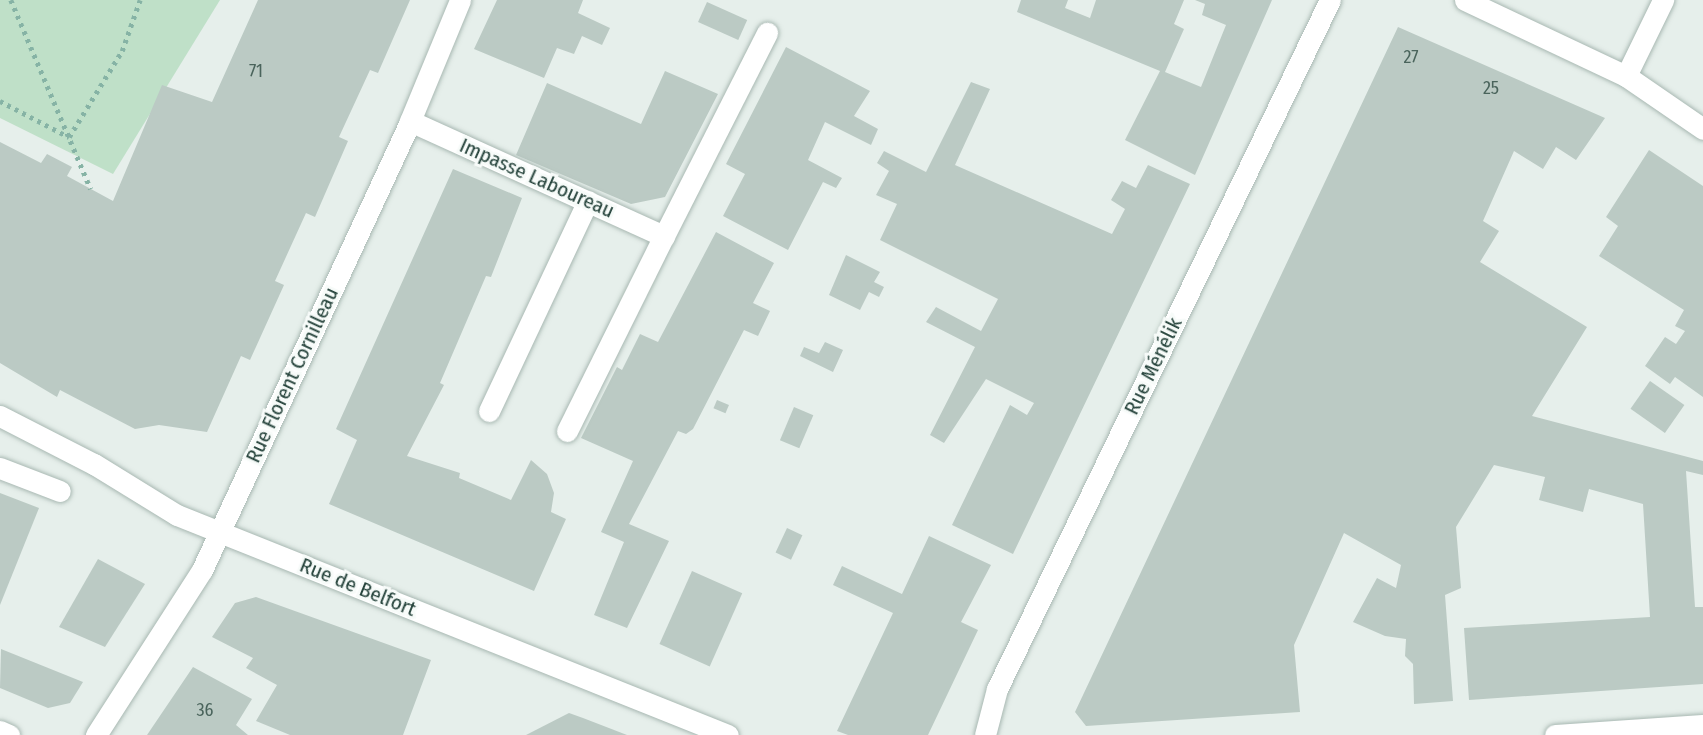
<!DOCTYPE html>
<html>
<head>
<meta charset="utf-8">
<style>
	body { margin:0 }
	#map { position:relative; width:1703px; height:735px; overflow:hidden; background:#e6efeb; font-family:"Fira Sans Condensed",sans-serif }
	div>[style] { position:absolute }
	.green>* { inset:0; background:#bfe0c8 }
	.building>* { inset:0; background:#bbcac4; transform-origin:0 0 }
	.path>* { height:4.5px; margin-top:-2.25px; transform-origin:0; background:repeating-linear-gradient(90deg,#86b3a5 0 3.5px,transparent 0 8.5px) }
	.roads { filter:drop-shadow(0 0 2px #a8b8b2) drop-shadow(0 0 2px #a8b8b2) }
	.lane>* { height:21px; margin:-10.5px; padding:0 10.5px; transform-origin:10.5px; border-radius:10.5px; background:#fff }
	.street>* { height:21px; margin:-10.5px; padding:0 10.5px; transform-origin:10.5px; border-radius:10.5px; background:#fff }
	span { translate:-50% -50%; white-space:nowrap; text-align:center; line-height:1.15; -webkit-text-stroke:6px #f7fbf9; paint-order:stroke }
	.number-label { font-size:18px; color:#4a645c }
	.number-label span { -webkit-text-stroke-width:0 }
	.street-label { font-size:21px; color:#24423a }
</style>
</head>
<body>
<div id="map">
	<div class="green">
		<div style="clip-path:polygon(0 0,220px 0,113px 174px,0 118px)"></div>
	</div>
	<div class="building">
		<div style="clip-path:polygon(258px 0,410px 0,378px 73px,370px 70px,339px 137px,348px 141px,315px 217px,306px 213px,275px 281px,284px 285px,250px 360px,241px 356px,207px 432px,159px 425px,135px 429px,60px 390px,57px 397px,0 363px,0 142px,41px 163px,47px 154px,72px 167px,67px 176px,113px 201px,162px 85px,212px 102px)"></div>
		<div style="clip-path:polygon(497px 0,583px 0,578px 13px,610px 28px,602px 45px,582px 36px,574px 54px,557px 48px,544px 78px,474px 49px)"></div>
		<div style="clip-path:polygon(1021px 0,1068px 0,1065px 8px,1090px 18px,1096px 0,1184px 0,1174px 24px,1184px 29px,1165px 72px,1201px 87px,1226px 25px,1202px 15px,1205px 4px,1195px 0,1272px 0,1195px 175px,1125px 140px,1160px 71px,1017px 12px)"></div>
		<div style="left:707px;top:2px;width:44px;height:22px;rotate:24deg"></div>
		<div style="clip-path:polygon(1398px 27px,1605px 118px,1576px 160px,1556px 147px,1543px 169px,1514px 151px,1483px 221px,1499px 231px,1480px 262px,1587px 327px,1532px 416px,1703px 461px,1703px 475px,1686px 471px,1695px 607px,1703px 607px,1703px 684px,1469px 700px,1464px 628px,1650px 617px,1643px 504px,1589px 489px,1583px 512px,1539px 500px,1545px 477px,1494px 465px,1456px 527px,1461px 588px,1445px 595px,1453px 701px,1414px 704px,1413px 664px,1405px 656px,1406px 639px,1385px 636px,1353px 622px,1377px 578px,1396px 588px,1401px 565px,1344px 533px,1294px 645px,1300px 712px,1086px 726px,1075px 712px)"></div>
		<div style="clip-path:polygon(786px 47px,870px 91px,854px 116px,878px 129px,871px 145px,825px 122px,808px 160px,842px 178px,836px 188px,823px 182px,788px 250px,723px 216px,745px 174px,726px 164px)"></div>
		<div style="clip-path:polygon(665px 71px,718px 94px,665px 197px,631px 204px,516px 155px,547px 83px,641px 124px)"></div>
		<div style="clip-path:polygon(971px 82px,990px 89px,955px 165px,1112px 234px,1125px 209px,1111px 200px,1122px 181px,1136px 188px,1148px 165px,1190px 184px,1013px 554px,952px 525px,1010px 405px,1027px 415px,1034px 403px,986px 379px,944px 443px,930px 435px,975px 347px,926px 322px,936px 307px,981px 331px,998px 299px,880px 240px,897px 204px,876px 195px,889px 171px,877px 163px,884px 151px,926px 172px)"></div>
		<div style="clip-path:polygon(1649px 150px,1703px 186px,1703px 397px,1675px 377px,1670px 384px,1645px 366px,1665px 337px,1676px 344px,1685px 331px,1675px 326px,1684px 310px,1599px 256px,1618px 226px,1606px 217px)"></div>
		<div style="clip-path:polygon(453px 169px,522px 198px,491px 277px,486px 276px,440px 383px,444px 385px,407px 456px,460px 473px,459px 478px,511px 500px,531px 460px,547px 474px,554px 493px,551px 512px,566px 519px,534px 591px,329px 504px,357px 440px,336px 429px)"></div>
		<div style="clip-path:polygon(716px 232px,774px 263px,753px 303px,770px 311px,758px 336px,744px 330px,693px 429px,686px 434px,678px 431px,629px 524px,669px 541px,627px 628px,594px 615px,624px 542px,601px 532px,633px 461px,581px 438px,617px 367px,622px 370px,640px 334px,658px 342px)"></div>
		<div style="clip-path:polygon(846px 255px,880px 272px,874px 282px,884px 287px,879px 297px,869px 292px,860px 310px,829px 295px)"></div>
		<div style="clip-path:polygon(825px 342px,843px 350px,833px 372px,800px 356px,804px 347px,819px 353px)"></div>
		<div style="left:1650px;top:381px;width:42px;height:34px;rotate:35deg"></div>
		<div style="left:717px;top:400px;width:13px;height:9px;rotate:23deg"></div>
		<div style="left:794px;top:407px;width:21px;height:36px;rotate:23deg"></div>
		<div style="clip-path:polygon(0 493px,39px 508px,0 605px)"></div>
		<div style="left:787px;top:528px;width:17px;height:27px;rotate:25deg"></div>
		<div style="clip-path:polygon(929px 536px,991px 565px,961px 622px,978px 630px,928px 735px,848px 735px,837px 731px,893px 613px,833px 585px,842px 566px,902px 594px)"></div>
		<div style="clip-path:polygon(98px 559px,145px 584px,105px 647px,59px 627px)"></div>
		<div style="left:692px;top:571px;width:55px;height:80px;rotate:24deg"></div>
		<div style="clip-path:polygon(256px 597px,431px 660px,403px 735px,290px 735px,256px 721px,277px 685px,246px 668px,253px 658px,212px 637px,235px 603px)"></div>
		<div style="clip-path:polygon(1px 649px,83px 682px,70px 703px,48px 708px,0 688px)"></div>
		<div style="clip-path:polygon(193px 667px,252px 699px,236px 725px,248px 735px,147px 735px)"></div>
		<div style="clip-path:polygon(569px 713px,583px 718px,627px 735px,526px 735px)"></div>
	</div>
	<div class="path">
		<div style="left:11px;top:0;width:205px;rotate:67.1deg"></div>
		<div style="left:0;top:101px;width:78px;rotate:27.6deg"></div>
		<div style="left:69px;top:137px;width:101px;rotate:-58.4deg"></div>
		<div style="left:122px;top:51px;width:54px;rotate:-70.6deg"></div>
	</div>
	<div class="roads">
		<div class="lane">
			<div style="left:1626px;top:76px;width:85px;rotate:-64deg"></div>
			<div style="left:489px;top:411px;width:232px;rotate:-64.8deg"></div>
			<div style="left:0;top:468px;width:64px;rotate:21deg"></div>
		</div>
		<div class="street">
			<div style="left:1465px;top:0;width:178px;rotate:25.3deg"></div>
			<div style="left:1626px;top:76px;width:93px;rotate:34.5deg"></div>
			<div style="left:410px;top:121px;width:279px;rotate:24.4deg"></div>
			<div style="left:664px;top:236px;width:228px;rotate:-63.1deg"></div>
			<div style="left:0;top:416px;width:106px;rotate:27.1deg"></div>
			<div style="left:94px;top:464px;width:97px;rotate:31.6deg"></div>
			<div style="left:177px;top:515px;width:593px;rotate:21.77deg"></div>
			<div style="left:567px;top:431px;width:218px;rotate:-63.6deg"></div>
			<div style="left:0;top:731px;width:10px;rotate:24deg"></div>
			<div style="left:96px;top:735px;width:196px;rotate:-57.3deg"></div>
			<div style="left:202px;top:570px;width:495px;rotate:-65.1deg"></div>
			<div style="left:410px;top:121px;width:131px;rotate:-67.5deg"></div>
			<div style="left:985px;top:735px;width:48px;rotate:-75.4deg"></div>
			<div style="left:997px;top:689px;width:765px;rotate:-64.21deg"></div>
			<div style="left:1555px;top:735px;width:148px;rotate:-3.9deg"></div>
		</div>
	</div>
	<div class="number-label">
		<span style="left:1411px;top:57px">27</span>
		<span style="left:256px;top:71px">71</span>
		<span style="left:1491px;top:88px">25</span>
		<span style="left:205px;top:710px">36</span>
	</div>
	<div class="street-label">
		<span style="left:537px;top:178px;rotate:24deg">Impasse Laboureau</span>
		<span style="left:1153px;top:366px;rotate:-64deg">Rue Ménélik</span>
		<span style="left:292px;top:375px;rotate:-65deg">Rue Florent Cornilleau</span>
		<span style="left:358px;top:587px;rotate:22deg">Rue de Belfort</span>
	</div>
</div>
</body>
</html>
